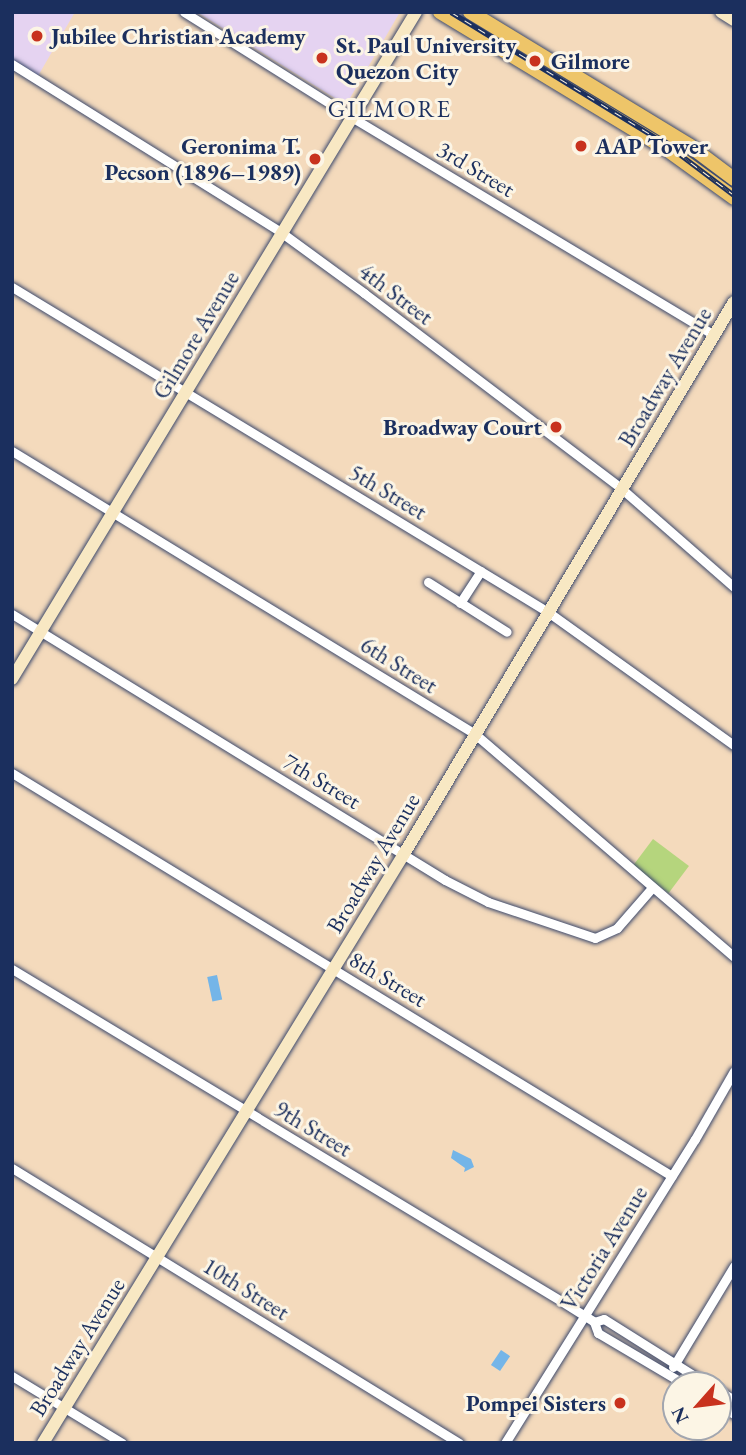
<!DOCTYPE html>
<html>
<head>
<meta charset="utf-8">
<style>
	body { margin:0 }
	#map { position:relative; width:746px; height:1455px; overflow:hidden; background:#f4dabc; font-family:"EB Garamond",serif }
	div>[style] { position:absolute }
	.built>* { inset:0; background:#e5d3f1 }
	.green>* { inset:0; background:#b5d57d; transform-origin:0 0 }
	.water>* { inset:0; background:#74b5e8; transform-origin:0 0 }
	.roads { filter:drop-shadow(0 0 2px #3c496c) drop-shadow(0 0 2px #3c496c) }
	.street>* { height:9px; margin:-4.5px; padding:0 4.5px; transform-origin:4.5px; border-radius:4.5px; background:#fff }
	.secondary>* { height:12px; margin:-6px; padding:0 6px; transform-origin:6px; border-radius:6px; background:#f8e8c3 }
	.primary>* { height:14px; margin:-7px; padding:0 7px; transform-origin:7px; border-radius:7px; background:#eec569 }
	.rail>* { height:5px; margin-top:-2.5px; transform-origin:0; background:repeating-linear-gradient(90deg,#fcf5e5 0 8px,#1b2f5e 0 16px); box-sizing:border-box; border-block:2px solid #1b2f5e }
	.dots>* { width:19px; height:19px; translate:-50% -50%; box-sizing:border-box; border:4px solid #fcf5e5; border-radius:50% }
	span { translate:-50% -50%; white-space:nowrap; text-align:center; line-height:1.15; -webkit-text-stroke:6px #fcf5e5; paint-order:stroke }
	.poi-label { font-size:23px; color:#1b2f5e; font-weight:700 }
	.left { translate:0 -50%; text-align:left }
	.right { translate:-100% -50%; text-align:right }
	.street-label { font-size:23px; color:#1b2f5e }
	.neighbourhood-label { font-size:24px; color:#1b2f5e; letter-spacing:2px }
	.frame { position:absolute; inset:0; border:14px solid #1b2f5e; pointer-events:none }
	.north { position:absolute; left:662px; top:1371px; width:70px; height:70px; box-sizing:border-box; background:#fcf5e5; border:2px solid #a2a6af; border-radius:50%; rotate:242deg; font-size:19px; font-weight:700; line-height:28px; text-align:center; color:#1b2f5e }
	.north::after { content:''; display:block; margin:auto; width:24px; height:32px; background:#c8321e; clip-path:polygon(50% 0,100% 100%,50% 72%,0 100%) }
</style>
</head>
<body>
<div id="map">
	<div class="built">
		<div style="clip-path:polygon(12px 12px,75px 12px,38px 76px,12px 60px)"></div>
		<div style="clip-path:polygon(197px 12px,400px 12px,346px 105px)"></div>
	</div>
	<div class="green">
		<div style="left:653px;top:839px;width:45px;height:34px;rotate:37deg"></div>
	</div>
	<div class="water">
		<div style="left:217px;top:975px;width:25px;height:10px;rotate:78deg"></div>
		<div style="clip-path:polygon(453px 1150px,471px 1159px,474px 1167px,464px 1172px,465px 1168px,451px 1158px)"></div>
		<div style="left:501px;top:1350px;width:11px;height:18px;rotate:34deg"></div>
	</div>
	<div class="roads">
		<div class="street">
			<div style="left:184px;top:12px;width:199px;rotate:32.1deg"></div>
			<div style="left:353px;top:118px;width:421px;rotate:31deg"></div>
			<div style="left:12px;top:64px;width:319px;rotate:32deg"></div>
			<div style="left:282px;top:233px;width:102px;rotate:36.2deg"></div>
			<div style="left:364px;top:293px;width:324px;rotate:37.2deg"></div>
			<div style="left:622px;top:489px;width:149px;rotate:41.2deg"></div>
			<div style="left:12px;top:287px;width:627px;rotate:31.23deg"></div>
			<div style="left:548px;top:612px;width:229px;rotate:35.6deg"></div>
			<div style="left:12px;top:451px;width:543px;rotate:31.43deg"></div>
			<div style="left:475px;top:734px;width:342px;rotate:40.7deg"></div>
			<div style="left:428px;top:582px;width:93px;rotate:32.3deg"></div>
			<div style="left:460px;top:603px;width:38px;rotate:-57deg"></div>
			<div style="left:12px;top:614px;width:508px;rotate:31.56deg"></div>
			<div style="left:445px;top:880px;width:48px;rotate:27.1deg"></div>
			<div style="left:488px;top:902px;width:113px;rotate:18.6deg"></div>
			<div style="left:595px;top:938px;width:24px;rotate:-24deg"></div>
			<div style="left:617px;top:928px;width:52px;rotate:-48.9deg"></div>
			<div style="left:12px;top:773px;width:773px;rotate:31.41deg"></div>
			<div style="left:12px;top:969px;width:642px;rotate:31.16deg"></div>
			<div style="left:561px;top:1301px;width:39px;rotate:32deg"></div>
			<div style="left:594px;top:1322px;width:12px;rotate:70deg"></div>
			<div style="left:598px;top:1333px;width:102px;rotate:30.6deg"></div>
			<div style="left:12px;top:1168px;width:525px;rotate:31.6deg"></div>
			<div style="left:594px;top:1322px;width:10px;rotate:-17deg"></div>
			<div style="left:604px;top:1319px;width:124px;rotate:32.2deg"></div>
			<div style="left:673px;top:1367px;width:118px;rotate:-58.9deg"></div>
			<div style="left:12px;top:1376px;width:129px;rotate:31.3deg"></div>
			<div style="left:718px;top:1390px;width:19px;rotate:32deg"></div>
			<div style="left:718px;top:1404px;width:19px;rotate:32deg"></div>
			<div style="left:505px;top:1443px;width:358px;rotate:-58deg"></div>
			<div style="left:695px;top:1139px;width:78px;rotate:-60.2deg"></div>
		</div>
		<div class="secondary">
			<div style="left:721px;top:12px;width:15px;rotate:32deg"></div>
			<div style="left:12px;top:679px;width:780px;rotate:-58.8deg"></div>
			<div style="left:43px;top:1443px;width:691px;rotate:-58.5deg"></div>
			<div style="left:404px;top:854px;width:643px;rotate:-59.13deg"></div>
		</div>
		<div class="primary">
			<div style="left:440px;top:12px;width:263px;rotate:31.2deg"></div>
			<div style="left:665px;top:148px;width:85px;rotate:35.9deg"></div>
			<div style="left:470px;top:12px;width:258px;rotate:31.3deg"></div>
			<div style="left:690px;top:146px;width:55px;rotate:36.9deg"></div>
		</div>
	</div>
	<div class="rail">
		<div style="left:451px;top:12px;width:251px;rotate:31.5deg"></div>
		<div style="left:665px;top:143px;width:86px;rotate:37deg"></div>
	</div>
	<div class="dots">
		<div style="left:37px;top:36px;background:#c8321e"></div>
		<div style="left:322px;top:58px;background:#c8321e"></div>
		<div style="left:535px;top:61px;background:#c8321e"></div>
		<div style="left:581px;top:146px;background:#c8321e"></div>
		<div style="left:315px;top:159px;background:#c8321e"></div>
		<div style="left:556px;top:427px;background:#c8321e"></div>
		<div style="left:620px;top:1403px;background:#c8321e"></div>
	</div>
	<div class="poi-label">
		<span class="left" style="left:51px;top:36px">Jubilee Christian Academy</span>
		<span class="left" style="left:336px;top:58px">St. Paul University<br>Quezon City</span>
		<span class="left" style="left:551px;top:61px">Gilmore</span>
		<span class="right" style="left:301px;top:159px">Geronima T.<br>Pecson (1896–1989)</span>
		<span class="left" style="left:595px;top:146px">AAP Tower</span>
		<span class="right" style="left:542px;top:427px">Broadway Court</span>
		<span class="right" style="left:606px;top:1403px">Pompei Sisters</span>
	</div>
	<div class="street-label">
		<span style="left:476px;top:169px;rotate:31deg">3rd Street</span>
		<span style="left:396px;top:294px;rotate:37deg">4th Street</span>
		<span style="left:196px;top:335px;rotate:-59deg">Gilmore Avenue</span>
		<span style="left:665px;top:377px;rotate:-59deg">Broadway Avenue</span>
		<span style="left:388px;top:492px;rotate:31deg">5th Street</span>
		<span style="left:399px;top:665px;rotate:32deg">6th Street</span>
		<span style="left:322px;top:781px;rotate:31deg">7th Street</span>
		<span style="left:373px;top:863px;rotate:-59deg">Broadway Avenue</span>
		<span style="left:388px;top:979px;rotate:31deg">8th Street</span>
		<span style="left:313px;top:1129px;rotate:31deg">9th Street</span>
		<span style="left:604px;top:1248px;rotate:-58deg">Victoria Avenue</span>
		<span style="left:246px;top:1289px;rotate:32deg">10th Street</span>
		<span style="left:77px;top:1347px;rotate:-58deg">Broadway Avenue</span>
	</div>
	<div class="neighbourhood-label">
		<span style="left:390px;top:109px">GILMORE</span>
	</div>
	<div class="frame"></div>
	<div class="north">N</div>
</div>
</body>
</html>
